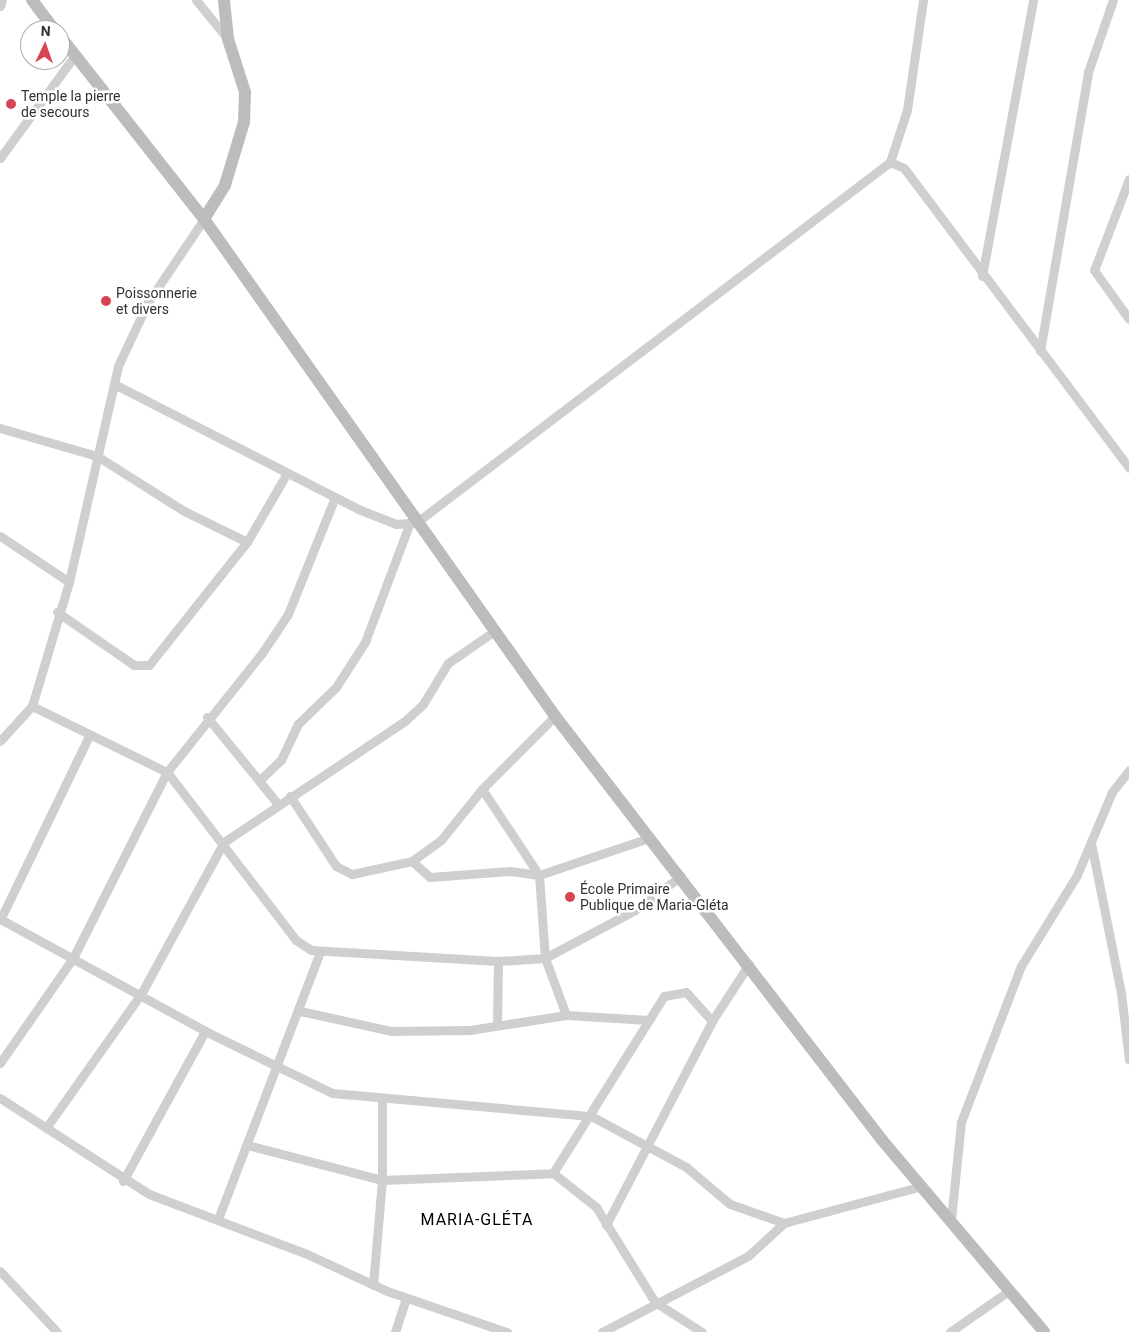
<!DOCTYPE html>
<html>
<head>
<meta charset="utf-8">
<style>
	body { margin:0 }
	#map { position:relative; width:1129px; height:1332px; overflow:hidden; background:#fff; font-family:Roboto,sans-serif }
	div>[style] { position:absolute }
	.street>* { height:9px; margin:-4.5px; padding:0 4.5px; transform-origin:4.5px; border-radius:4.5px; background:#cfcfcf }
	.secondary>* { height:12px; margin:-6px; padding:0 6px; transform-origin:6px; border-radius:6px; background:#bcbcbc }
	.dots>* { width:14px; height:14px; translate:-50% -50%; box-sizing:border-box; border:2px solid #fff; border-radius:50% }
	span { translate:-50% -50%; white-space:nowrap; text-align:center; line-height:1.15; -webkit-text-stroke:5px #fff; paint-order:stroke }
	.poi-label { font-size:14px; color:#323232 }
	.left { translate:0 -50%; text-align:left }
	.quarter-label { font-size:16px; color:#000; letter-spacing:1px }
	.north { position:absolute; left:20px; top:20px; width:50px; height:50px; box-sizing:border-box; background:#fff; border:1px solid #adadad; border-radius:50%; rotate:3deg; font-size:14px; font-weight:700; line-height:20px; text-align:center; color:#323232 }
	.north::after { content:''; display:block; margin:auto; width:18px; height:22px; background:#d84453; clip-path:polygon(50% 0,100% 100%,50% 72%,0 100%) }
</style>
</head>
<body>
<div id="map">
	<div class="street">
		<div style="left:196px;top:0;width:49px;rotate:50.8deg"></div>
		<div style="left:0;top:6px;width:6px;rotate:-72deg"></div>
		<div style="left:0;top:158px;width:127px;rotate:-53.9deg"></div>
		<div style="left:890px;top:162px;width:15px;rotate:23deg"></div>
		<div style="left:904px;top:168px;width:375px;rotate:53.1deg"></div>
		<div style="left:1129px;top:179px;width:97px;rotate:111deg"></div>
		<div style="left:1094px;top:270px;width:60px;rotate:54.5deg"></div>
		<div style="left:982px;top:276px;width:281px;rotate:-79.5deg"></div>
		<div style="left:1040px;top:351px;width:283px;rotate:-80.2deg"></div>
		<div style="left:1088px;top:72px;width:76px;rotate:-70.9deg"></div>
		<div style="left:114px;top:384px;width:274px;rotate:27.1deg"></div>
		<div style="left:358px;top:509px;width:41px;rotate:21.5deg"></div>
		<div style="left:396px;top:524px;width:21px;rotate:-5deg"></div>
		<div style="left:417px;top:522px;width:594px;rotate:-37.27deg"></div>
		<div style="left:890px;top:162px;width:55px;rotate:-71.9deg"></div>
		<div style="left:907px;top:110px;width:111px;rotate:-81.7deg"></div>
		<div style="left:0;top:428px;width:101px;rotate:16.1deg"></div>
		<div style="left:97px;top:456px;width:103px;rotate:32.3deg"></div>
		<div style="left:184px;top:511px;width:70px;rotate:26.2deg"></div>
		<div style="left:0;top:536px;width:83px;rotate:33.7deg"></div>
		<div style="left:57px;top:612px;width:93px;rotate:34.5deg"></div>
		<div style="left:134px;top:665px;width:15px"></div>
		<div style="left:149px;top:665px;width:157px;rotate:-51.5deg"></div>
		<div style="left:247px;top:542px;width:80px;rotate:-59.9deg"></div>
		<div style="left:32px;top:706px;width:150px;rotate:26.1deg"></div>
		<div style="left:167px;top:772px;width:212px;rotate:52.5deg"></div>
		<div style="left:296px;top:940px;width:18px;rotate:34deg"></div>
		<div style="left:311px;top:950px;width:187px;rotate:3.4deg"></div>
		<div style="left:498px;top:961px;width:47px;rotate:-3.7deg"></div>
		<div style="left:545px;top:958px;width:102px;rotate:-28.1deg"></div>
		<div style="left:635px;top:910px;width:57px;rotate:-36.5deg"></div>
		<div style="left:207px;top:717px;width:112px;rotate:50.8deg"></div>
		<div style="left:0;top:741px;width:47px;rotate:-47.6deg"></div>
		<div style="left:32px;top:706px;width:129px;rotate:-73.4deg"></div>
		<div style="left:69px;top:582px;width:221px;rotate:-77.2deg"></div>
		<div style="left:118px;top:366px;width:71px;rotate:-64.9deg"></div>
		<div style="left:148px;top:302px;width:100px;rotate:-56deg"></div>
		<div style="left:260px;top:780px;width:29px;rotate:-44deg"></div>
		<div style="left:281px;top:760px;width:40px;rotate:-65deg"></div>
		<div style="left:298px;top:724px;width:53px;rotate:-44.2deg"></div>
		<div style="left:336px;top:687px;width:54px;rotate:-57.2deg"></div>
		<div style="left:365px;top:642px;width:125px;rotate:-69.4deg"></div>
		<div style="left:482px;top:789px;width:103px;rotate:56.5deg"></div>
		<div style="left:539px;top:875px;width:83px;rotate:85.9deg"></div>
		<div style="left:545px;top:958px;width:61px;rotate:69.8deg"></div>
		<div style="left:290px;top:796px;width:84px;rotate:56.7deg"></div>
		<div style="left:336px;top:866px;width:18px;rotate:27deg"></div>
		<div style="left:352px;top:874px;width:61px;rotate:-12.2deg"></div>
		<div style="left:412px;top:861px;width:24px;rotate:42deg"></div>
		<div style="left:430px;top:877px;width:80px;rotate:-4.3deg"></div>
		<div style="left:510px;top:871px;width:29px;rotate:8deg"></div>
		<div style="left:539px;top:875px;width:116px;rotate:-18.6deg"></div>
		<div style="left:1091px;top:843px;width:153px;rotate:78.7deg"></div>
		<div style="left:1121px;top:993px;width:67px;rotate:83.2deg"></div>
		<div style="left:412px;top:861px;width:36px;rotate:-36deg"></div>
		<div style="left:441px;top:840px;width:65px;rotate:-51.2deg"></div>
		<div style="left:482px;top:789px;width:103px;rotate:-45deg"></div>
		<div style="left:0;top:919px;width:234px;rotate:28.6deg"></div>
		<div style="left:205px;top:1031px;width:141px;rotate:26deg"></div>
		<div style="left:332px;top:1093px;width:260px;rotate:5.1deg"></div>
		<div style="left:591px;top:1116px;width:108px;rotate:28.2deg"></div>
		<div style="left:686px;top:1167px;width:57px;rotate:40.1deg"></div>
		<div style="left:730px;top:1204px;width:57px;rotate:19.4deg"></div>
		<div style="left:0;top:920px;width:204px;rotate:-64.2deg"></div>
		<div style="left:300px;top:1011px;width:93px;rotate:12.4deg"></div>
		<div style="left:391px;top:1031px;width:79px;rotate:-0.7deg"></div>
		<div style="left:470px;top:1030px;width:97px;rotate:-8.9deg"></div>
		<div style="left:566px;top:1015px;width:83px;rotate:3.4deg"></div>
		<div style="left:497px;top:1025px;width:64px;rotate:-89.1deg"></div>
		<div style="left:0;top:1063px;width:128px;rotate:-55.2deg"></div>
		<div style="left:73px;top:958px;width:208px;rotate:-63.2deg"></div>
		<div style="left:167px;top:772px;width:152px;rotate:-51.4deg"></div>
		<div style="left:262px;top:653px;width:47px;rotate:-56.3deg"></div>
		<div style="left:288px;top:614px;width:126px;rotate:-68.1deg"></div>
		<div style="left:0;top:1098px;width:177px;rotate:32.8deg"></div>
		<div style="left:149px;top:1194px;width:169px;rotate:20.8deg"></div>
		<div style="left:307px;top:1254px;width:88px;rotate:24.8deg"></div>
		<div style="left:387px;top:1291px;width:127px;rotate:18.9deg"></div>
		<div style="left:46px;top:1128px;width:164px;rotate:-54.7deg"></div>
		<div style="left:141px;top:994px;width:173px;rotate:-61.4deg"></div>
		<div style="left:224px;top:842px;width:219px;rotate:-33.8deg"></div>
		<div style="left:406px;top:720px;width:23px;rotate:-43deg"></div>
		<div style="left:423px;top:704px;width:48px;rotate:-58.6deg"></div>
		<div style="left:448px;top:663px;width:58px;rotate:-34.5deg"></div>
		<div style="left:247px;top:1145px;width:139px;rotate:14.5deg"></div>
		<div style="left:382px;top:1180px;width:171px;rotate:-2.3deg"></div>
		<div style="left:553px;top:1173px;width:55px;rotate:38.3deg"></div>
		<div style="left:596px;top:1207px;width:112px;rotate:58.2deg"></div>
		<div style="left:655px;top:1302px;width:56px;rotate:32.6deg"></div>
		<div style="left:553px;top:1173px;width:209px;rotate:-57.9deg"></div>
		<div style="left:664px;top:996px;width:22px;rotate:-10deg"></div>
		<div style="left:686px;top:992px;width:39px;rotate:48deg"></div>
		<div style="left:123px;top:1181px;width:171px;rotate:-61.3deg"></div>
		<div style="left:218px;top:1219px;width:286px;rotate:-69.1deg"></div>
		<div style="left:951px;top:1219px;width:98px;rotate:-84.1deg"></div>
		<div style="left:961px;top:1122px;width:167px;rotate:-69deg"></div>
		<div style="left:1021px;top:966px;width:107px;rotate:-58.4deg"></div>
		<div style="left:1077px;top:875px;width:90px;rotate:-67.1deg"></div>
		<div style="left:1112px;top:792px;width:28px;rotate:-52deg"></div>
		<div style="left:606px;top:1225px;width:230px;rotate:-62.5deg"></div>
		<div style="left:712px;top:1021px;width:68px;rotate:-57deg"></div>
		<div style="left:0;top:1271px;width:83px;rotate:46.9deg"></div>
		<div style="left:373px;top:1285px;width:105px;rotate:-85.1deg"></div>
		<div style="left:382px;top:1180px;width:80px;rotate:-90deg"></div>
		<div style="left:395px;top:1332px;width:36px;rotate:-72deg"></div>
		<div style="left:602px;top:1332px;width:165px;rotate:-27.5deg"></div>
		<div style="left:748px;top:1256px;width:49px;rotate:-42.5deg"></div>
		<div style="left:784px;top:1223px;width:143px;rotate:-15deg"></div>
		<div style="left:950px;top:1332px;width:73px;rotate:-35deg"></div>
	</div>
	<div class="secondary">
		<div style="left:32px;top:0;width:38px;rotate:53deg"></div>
		<div style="left:60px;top:36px;width:233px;rotate:51.8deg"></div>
		<div style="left:204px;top:219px;width:608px;rotate:54.77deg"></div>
		<div style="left:555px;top:716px;width:535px;rotate:52.36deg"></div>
		<div style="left:882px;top:1140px;width:251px;rotate:49.8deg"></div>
		<div style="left:204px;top:219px;width:40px;rotate:-58deg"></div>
		<div style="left:225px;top:185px;width:66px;rotate:-73.2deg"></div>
		<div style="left:244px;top:122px;width:30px;rotate:-88deg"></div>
		<div style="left:245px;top:92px;width:56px;rotate:-107.8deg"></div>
		<div style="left:228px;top:39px;width:39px;rotate:-96deg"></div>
	</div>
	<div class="dots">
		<div style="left:11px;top:104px;background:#d84453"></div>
		<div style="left:106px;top:301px;background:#d84453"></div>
		<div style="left:570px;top:897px;background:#d84453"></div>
	</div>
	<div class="poi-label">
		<span class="left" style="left:21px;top:104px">Temple la pierre<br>de secours</span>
		<span class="left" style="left:116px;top:301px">Poissonnerie<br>et divers</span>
		<span class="left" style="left:580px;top:897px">École Primaire<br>Publique de Maria-Gléta</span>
	</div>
	<div class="quarter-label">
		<span style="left:477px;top:1220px">MARIA-GLÉTA</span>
	</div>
	<div class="north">N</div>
</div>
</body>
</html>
